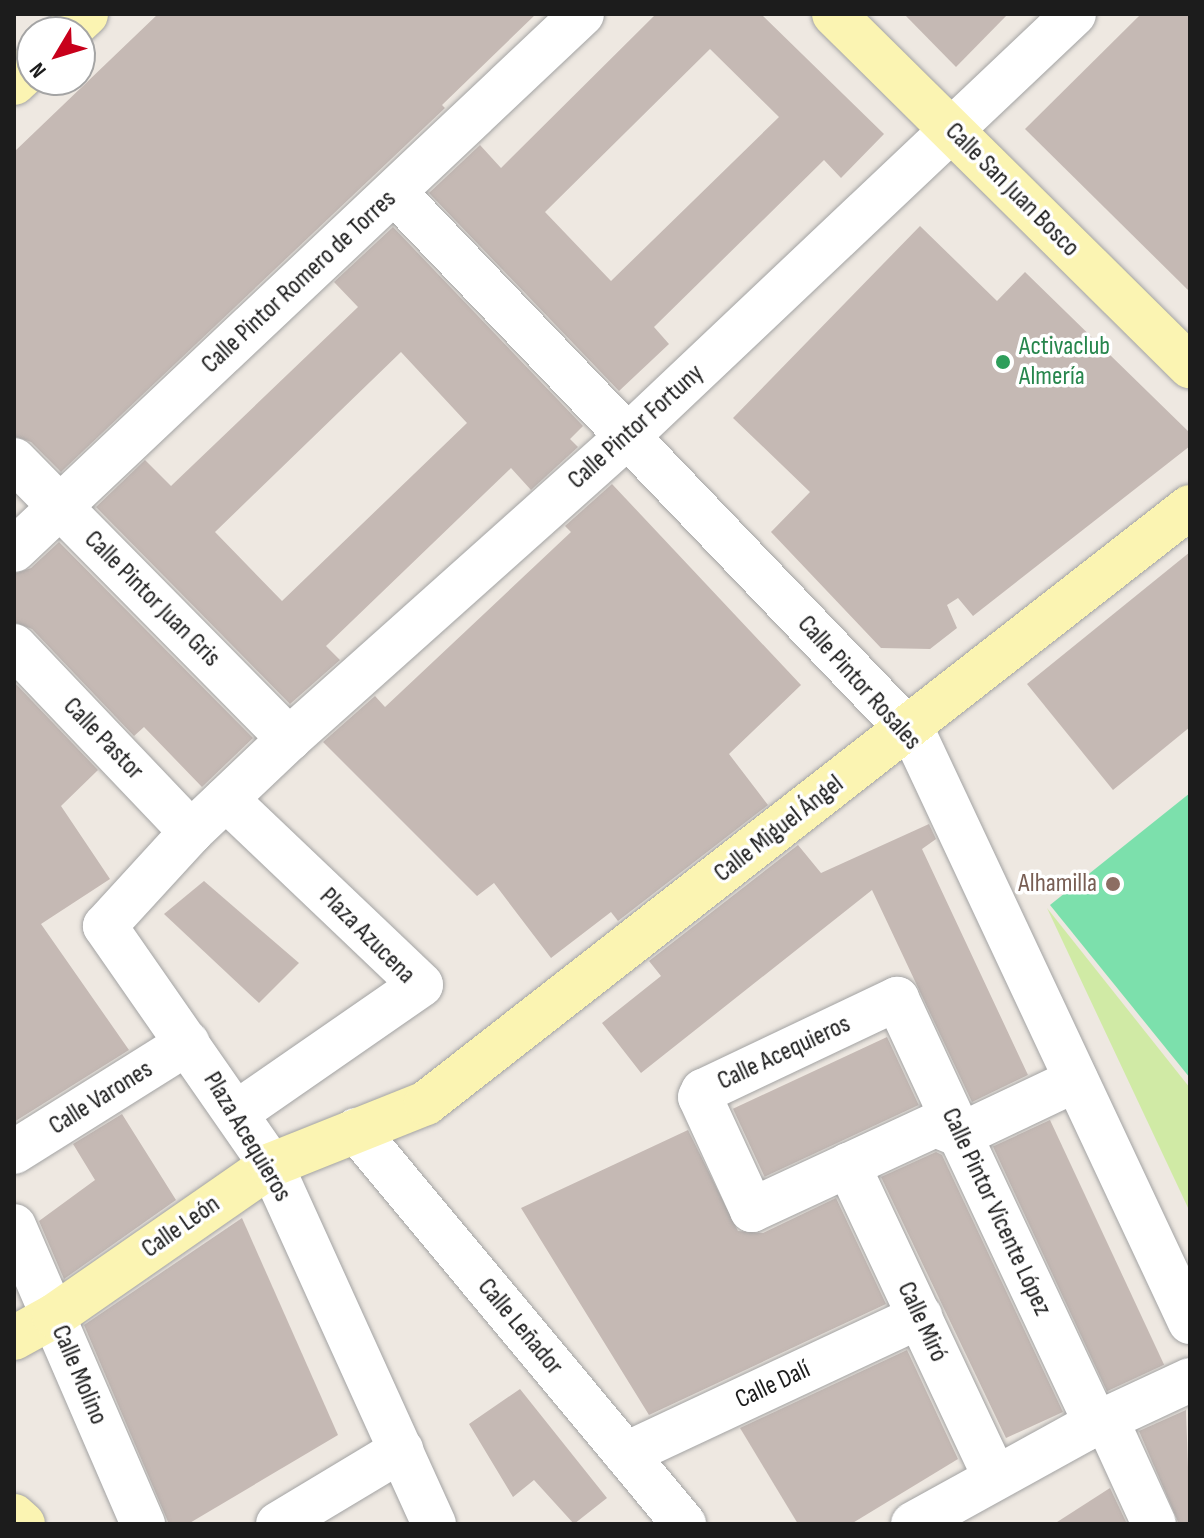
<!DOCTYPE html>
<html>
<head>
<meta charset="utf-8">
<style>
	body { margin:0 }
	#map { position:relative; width:1204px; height:1538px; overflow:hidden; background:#eee8e1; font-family:"Sofia Sans Condensed",sans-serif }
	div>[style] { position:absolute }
	.grass>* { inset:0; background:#d0eaa5 }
	.pitch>* { inset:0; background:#7ce0ac }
	.building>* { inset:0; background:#c5b9b4; transform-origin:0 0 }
	.roads { filter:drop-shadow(0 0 2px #a3a3a3) drop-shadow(0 0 2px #a3a3a3) }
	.street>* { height:44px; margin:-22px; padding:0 22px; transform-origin:22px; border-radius:22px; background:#fff }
	.secondary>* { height:44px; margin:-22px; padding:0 22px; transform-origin:22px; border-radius:22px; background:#fbf4b2 }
	.dots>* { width:22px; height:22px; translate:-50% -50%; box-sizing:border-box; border:4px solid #fff; border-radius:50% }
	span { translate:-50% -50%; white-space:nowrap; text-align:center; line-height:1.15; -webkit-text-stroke:7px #fff; paint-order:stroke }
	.street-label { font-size:26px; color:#1c1c1c }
	.leisure-label { font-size:26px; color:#27864d }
	.left { translate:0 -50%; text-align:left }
	.education-label { font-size:26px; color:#785e54 }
	.right { translate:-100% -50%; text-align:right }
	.frame { position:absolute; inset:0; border:16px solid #1c1c1c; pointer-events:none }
	.north { position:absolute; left:16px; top:16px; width:80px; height:80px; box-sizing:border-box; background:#fff; border:2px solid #a4a4a4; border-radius:50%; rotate:232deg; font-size:22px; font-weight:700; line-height:32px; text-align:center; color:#1c1c1c }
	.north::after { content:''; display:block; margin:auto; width:28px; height:36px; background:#c8001b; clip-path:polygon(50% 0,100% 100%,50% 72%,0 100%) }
</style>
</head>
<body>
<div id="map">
	<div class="grass">
		<div style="clip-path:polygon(1047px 908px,1190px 1088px,1190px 1212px)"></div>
	</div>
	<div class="pitch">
		<div style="clip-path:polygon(1190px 793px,1190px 1078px,1050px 905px)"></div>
	</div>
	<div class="building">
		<div style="clip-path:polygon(158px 14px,536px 14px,442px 105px,445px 108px,61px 472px,31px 442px,14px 436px,14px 152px)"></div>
		<div style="clip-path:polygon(evenodd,656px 14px,761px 14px,884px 134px,841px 178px,824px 160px,654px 327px,669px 344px,619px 391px,429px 193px,480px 145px,501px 168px,656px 14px,710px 49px,779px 117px,611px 281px,545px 212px,710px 49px)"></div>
		<div style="clip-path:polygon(904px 14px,1008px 14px,956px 67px)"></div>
		<div style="clip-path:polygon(1141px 14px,1190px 14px,1190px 292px,1025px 129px)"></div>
		<div style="clip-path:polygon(920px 226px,997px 301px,1025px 272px,1190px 433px,1190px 446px,973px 616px,958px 598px,947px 605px,957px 628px,930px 649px,881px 648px,771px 532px,810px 492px,733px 418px)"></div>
		<div style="clip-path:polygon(evenodd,393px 227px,583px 426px,570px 439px,578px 447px,531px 490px,511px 468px,326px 646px,340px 660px,290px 704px,96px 507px,145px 460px,171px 486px,358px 307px,334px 282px,393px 227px,401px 352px,467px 423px,282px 601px,215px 532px,401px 352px)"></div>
		<div style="clip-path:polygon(612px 484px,801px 685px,729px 754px,768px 805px,618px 921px,611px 912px,551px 958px,494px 883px,477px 896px,323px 742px,375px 696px,385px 707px,571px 532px,565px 526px)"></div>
		<div style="clip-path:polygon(59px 542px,253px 738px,202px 787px,144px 727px,134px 736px,32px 629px,14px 622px,14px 574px,31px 568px)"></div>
		<div style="clip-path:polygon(1190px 552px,1190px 727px,1113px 790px,1027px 684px)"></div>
		<div style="clip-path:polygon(14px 682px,98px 770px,61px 806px,110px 879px,41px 924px,129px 1050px,14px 1122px)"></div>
		<div style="clip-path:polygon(929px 824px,936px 839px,922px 849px,1028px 1075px,972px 1102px,872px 890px,641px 1073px,602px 1023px,661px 976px,649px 961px,798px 845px,821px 873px)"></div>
		<div style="clip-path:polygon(204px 881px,299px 963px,259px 1003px,164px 914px)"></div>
		<div style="left:887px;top:1037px;width:75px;height:170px;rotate:65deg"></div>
		<div style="clip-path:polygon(122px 1114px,176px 1200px,64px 1279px,39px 1221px,95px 1180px,73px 1144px)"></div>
		<div style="left:1050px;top:1120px;width:270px;height:63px;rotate:65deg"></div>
		<div style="clip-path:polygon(688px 1130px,738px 1231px,763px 1233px,836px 1198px,886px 1304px,649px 1415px,521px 1208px)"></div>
		<div style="clip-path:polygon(936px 1152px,942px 1155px,1063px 1412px,1006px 1438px,881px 1177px)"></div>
		<div style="clip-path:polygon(242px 1218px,338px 1435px,188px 1524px,169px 1524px,84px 1325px)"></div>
		<div style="clip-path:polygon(907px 1350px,958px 1459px,851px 1524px,798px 1524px,740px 1428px)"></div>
		<div style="clip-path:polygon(520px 1389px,607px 1498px,574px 1524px,534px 1480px,513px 1497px,469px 1424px)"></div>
		<div style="clip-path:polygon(1186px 1410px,1190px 1524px,1179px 1524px,1139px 1431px)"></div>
		<div style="clip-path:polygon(1110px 1488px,1127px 1524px,1054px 1524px)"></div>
	</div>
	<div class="roads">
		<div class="street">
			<div style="left:395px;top:193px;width:754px;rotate:46.29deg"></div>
			<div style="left:916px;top:738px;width:645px;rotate:64.87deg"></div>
			<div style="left:14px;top:460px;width:392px;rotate:45.4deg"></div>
			<div style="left:14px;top:550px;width:781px;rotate:-43.34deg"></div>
			<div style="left:14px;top:646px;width:257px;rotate:46.4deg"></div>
			<div style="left:226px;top:799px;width:269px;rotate:43.6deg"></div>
			<div style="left:421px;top:985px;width:225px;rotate:145.3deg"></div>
			<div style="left:1076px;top:1080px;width:128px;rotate:154.6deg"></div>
			<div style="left:960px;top:1135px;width:27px;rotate:-158deg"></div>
			<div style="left:935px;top:1125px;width:202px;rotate:155.1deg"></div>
			<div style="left:752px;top:1210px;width:124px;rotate:-114.7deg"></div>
			<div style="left:700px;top:1097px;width:7px;rotate:-63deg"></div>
			<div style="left:703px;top:1091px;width:215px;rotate:-25.4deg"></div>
			<div style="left:897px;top:999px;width:150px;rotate:65.1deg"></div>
			<div style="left:960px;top:1135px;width:319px;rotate:64.8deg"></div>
			<div style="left:356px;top:1130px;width:513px;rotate:50.22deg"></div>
			<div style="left:14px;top:1152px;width:205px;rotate:-32.1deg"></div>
			<div style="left:848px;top:1165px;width:346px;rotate:64.8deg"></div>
			<div style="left:14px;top:1226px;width:325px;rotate:66.6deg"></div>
			<div style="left:1106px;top:1419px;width:115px;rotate:65.4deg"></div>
			<div style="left:626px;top:1454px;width:325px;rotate:-25.1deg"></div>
			<div style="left:278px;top:1524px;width:144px;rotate:-31deg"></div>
			<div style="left:434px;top:1524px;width:394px;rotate:-114.4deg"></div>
			<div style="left:271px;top:1165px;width:291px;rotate:-124.8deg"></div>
			<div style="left:105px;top:926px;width:127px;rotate:-47.5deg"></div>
			<div style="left:191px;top:832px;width:135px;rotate:-43.5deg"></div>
			<div style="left:289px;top:739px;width:455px;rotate:-41.8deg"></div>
			<div style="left:628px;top:436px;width:614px;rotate:-43.42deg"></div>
			<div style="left:913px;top:1524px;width:196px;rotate:-28.9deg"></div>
			<div style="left:1085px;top:1429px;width:116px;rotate:-25deg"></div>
		</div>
		<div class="secondary">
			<div style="left:834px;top:14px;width:501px;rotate:44.68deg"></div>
			<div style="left:67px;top:32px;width:26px;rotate:-43deg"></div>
			<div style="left:14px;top:83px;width:25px;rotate:-43deg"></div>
			<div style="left:14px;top:1338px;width:46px;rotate:-28.8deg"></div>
			<div style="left:54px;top:1316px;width:264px;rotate:-34.8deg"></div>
			<div style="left:271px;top:1165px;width:167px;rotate:-21.8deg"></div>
			<div style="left:426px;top:1103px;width:969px;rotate:-37.96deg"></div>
			<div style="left:14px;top:1516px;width:12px;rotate:42deg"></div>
		</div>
	</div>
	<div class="dots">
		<div style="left:1003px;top:362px;background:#2e9e5b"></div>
		<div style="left:1113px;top:884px;background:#8d6e63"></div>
	</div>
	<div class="street-label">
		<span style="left:1012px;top:190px;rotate:45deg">Calle San Juan Bosco</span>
		<span style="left:299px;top:282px;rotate:-43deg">Calle Pintor Romero de Torres</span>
		<span style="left:636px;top:427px;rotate:-42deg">Calle Pintor Fortuny</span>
		<span style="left:152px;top:599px;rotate:45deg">Calle Pintor Juan Gris</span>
		<span style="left:859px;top:683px;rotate:48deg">Calle Pintor Rosales</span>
		<span style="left:103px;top:739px;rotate:46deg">Calle Pastor</span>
		<span style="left:779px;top:829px;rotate:-38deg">Calle Miguel Ángel</span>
		<span style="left:367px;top:936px;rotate:45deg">Plaza Azucena</span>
		<span style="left:784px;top:1053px;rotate:-25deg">Calle Acequieros</span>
		<span style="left:101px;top:1098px;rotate:-32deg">Calle Varones</span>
		<span style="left:247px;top:1137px;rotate:59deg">Plaza Acequieros</span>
		<span style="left:996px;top:1212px;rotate:65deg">Calle Pintor Vicente López</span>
		<span style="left:181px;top:1227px;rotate:-35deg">Calle León</span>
		<span style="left:922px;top:1322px;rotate:65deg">Calle Miró</span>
		<span style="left:520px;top:1327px;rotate:50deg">Calle Leñador</span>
		<span style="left:79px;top:1375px;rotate:67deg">Calle Molino</span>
		<span style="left:773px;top:1385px;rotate:-25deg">Calle Dalí</span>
	</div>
	<div class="leisure-label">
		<span class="left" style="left:1019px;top:362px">Activaclub<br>Almería</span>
	</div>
	<div class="education-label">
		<span class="right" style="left:1097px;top:884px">Alhamilla</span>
	</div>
	<div class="frame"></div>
	<div class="north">N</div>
</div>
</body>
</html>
